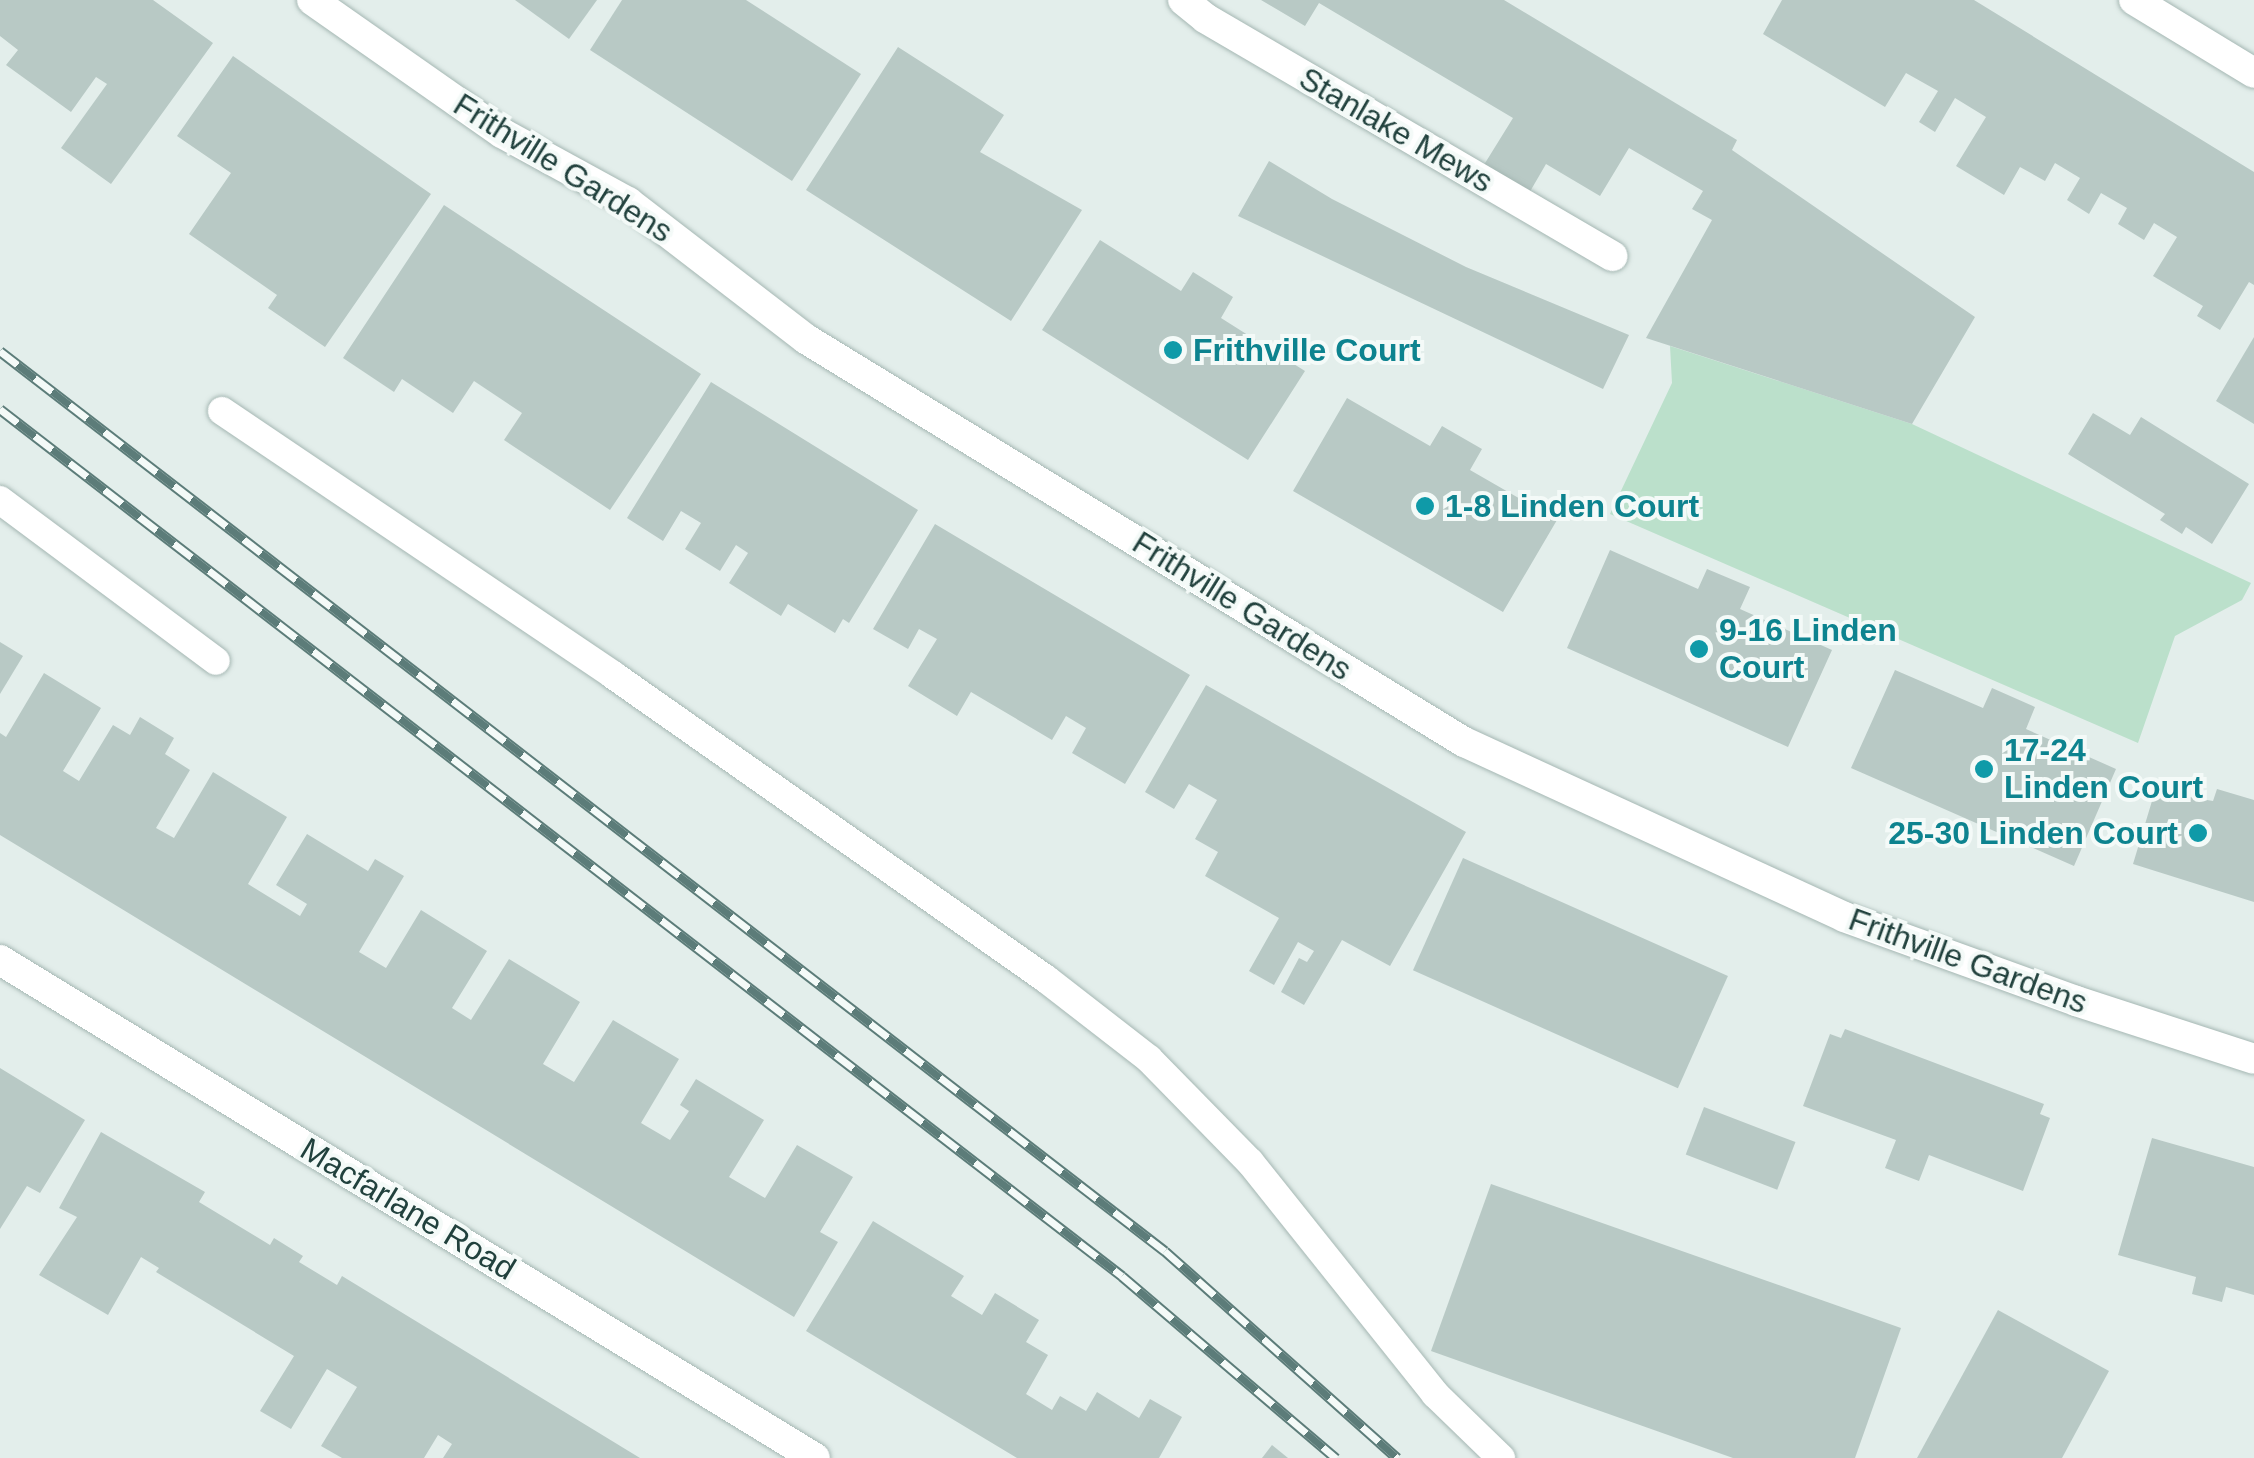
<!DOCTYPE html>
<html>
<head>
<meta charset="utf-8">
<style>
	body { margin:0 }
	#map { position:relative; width:2254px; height:1458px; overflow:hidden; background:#e3eeeb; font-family:Arial,sans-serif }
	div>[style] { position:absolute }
	.green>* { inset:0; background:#bbe0cb }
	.building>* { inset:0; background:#b8c9c5; transform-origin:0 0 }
	.roads { filter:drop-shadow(0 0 2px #a5b7b3) drop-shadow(0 0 2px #a5b7b3) }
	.lane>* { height:28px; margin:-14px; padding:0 14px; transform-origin:14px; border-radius:14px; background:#fff }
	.street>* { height:30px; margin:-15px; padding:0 15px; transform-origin:15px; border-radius:15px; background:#fff }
	.rail>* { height:11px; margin-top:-5.5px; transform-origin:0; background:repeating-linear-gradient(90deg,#f4faf8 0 22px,#5c7c79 0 44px); box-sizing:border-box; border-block:2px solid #5c7c79 }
	.dots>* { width:28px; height:28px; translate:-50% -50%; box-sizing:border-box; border:5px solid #f4faf8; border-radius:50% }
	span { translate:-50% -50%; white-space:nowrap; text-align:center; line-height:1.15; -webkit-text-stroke:8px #f4faf8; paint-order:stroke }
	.street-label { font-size:32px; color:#21413d }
	.culture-label { font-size:32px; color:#0d838f; font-weight:700 }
	.left { translate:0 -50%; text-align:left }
	.right { translate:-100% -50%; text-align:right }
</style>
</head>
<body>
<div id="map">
	<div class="green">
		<div style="clip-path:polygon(1670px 346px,1912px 424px,2251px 583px,2242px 600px,2175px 636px,2138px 743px,1610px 514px,1672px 383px)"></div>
	</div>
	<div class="building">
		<div style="clip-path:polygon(0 0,153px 0,213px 43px,111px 184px,61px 148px,107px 84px,96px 77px,71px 112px,6px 65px,18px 50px,0 36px)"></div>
		<div style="clip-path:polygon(515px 0,597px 0,569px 39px)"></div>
		<div style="clip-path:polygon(622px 0,746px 0,861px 74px,792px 181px,590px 50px)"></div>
		<div style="clip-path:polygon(1261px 0,1504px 0,1737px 140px,1732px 150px,1975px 317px,1912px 424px,1646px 338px,1712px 220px,1692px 209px,1703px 191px,1629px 148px,1600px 196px,1546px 164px,1528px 195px,1482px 168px,1513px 118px,1319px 3px,1305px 26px)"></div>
		<div style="clip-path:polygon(1782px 0,1974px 0,2254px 172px,2254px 285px,2249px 282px,2220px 330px,2197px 316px,2203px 306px,2153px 276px,2177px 237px,2154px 223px,2144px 240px,2118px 224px,2127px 208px,2101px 193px,2089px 214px,2067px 200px,2080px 178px,2055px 163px,2045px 181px,2020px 167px,2004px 195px,1956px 166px,1986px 117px,1955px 98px,1935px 132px,1919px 122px,1938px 91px,1906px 73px,1885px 107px,1763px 34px)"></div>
		<div style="clip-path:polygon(898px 47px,1004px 115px,980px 152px,1082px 210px,1011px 321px,806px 190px)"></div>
		<div style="clip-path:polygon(233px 56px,431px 194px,325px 347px,268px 308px,277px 295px,189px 234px,231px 173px,177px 136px)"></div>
		<div style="clip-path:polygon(1269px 161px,1332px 199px,1466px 267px,1629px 335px,1603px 389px,1238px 216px)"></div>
		<div style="clip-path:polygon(444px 205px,701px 374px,610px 510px,504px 440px,522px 413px,474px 381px,453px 413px,402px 379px,394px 392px,343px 358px)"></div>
		<div style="clip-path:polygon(1100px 240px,1181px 291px,1193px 272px,1233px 297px,1221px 318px,1305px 371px,1248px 460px,1042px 330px)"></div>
		<div style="clip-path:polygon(2254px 337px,2254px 424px,2216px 401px)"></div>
		<div style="clip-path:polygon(711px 382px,918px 510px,849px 623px,843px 619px,835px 633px,788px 604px,781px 616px,729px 583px,748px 553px,736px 545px,720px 571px,685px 549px,701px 523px,681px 511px,663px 541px,627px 518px)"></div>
		<div style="clip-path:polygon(1347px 398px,1430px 446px,1442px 426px,1482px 449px,1470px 470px,1557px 520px,1503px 612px,1293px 491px)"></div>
		<div style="clip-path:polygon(2093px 413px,2130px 435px,2141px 417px,2249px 484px,2212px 544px,2186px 527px,2182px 534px,2160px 520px,2165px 514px,2068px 454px)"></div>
		<div style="clip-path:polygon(935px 524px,1190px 675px,1125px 784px,1072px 753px,1086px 728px,1066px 716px,1052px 740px,971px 692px,957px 716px,908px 686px,937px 639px,919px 629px,908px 649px,873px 629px)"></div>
		<div style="clip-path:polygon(1610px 550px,1698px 589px,1707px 569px,1750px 587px,1740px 609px,1832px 650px,1788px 747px,1567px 648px)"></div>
		<div style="clip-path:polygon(0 642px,23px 656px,0 694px)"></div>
		<div style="clip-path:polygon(1895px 670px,1983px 708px,1992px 688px,2035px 707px,2026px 729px,2116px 769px,2074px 866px,1851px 768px)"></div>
		<div style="clip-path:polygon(44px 673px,101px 708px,63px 771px,79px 781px,113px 725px,130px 735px,140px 717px,174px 738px,165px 754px,190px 770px,156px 828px,174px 838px,213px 772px,287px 817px,248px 884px,300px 916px,307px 904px,276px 885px,307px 834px,368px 871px,375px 859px,404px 876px,359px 952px,386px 968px,421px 910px,487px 951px,452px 1008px,471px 1020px,509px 959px,580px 1002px,543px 1064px,574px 1082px,613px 1020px,679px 1059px,641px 1123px,670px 1140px,689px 1111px,680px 1105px,696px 1079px,764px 1120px,729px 1177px,765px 1198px,797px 1145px,853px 1177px,820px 1232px,838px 1242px,794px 1317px,0 835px,0 733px,6px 737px)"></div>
		<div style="clip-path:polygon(1206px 685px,1466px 832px,1390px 966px,1342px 940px,1304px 1005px,1281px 992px,1299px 958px,1307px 962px,1314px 951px,1298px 942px,1274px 985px,1249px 971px,1279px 918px,1205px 876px,1218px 852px,1195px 839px,1217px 800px,1189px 784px,1174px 809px,1145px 792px)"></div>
		<div style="clip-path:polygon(2217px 789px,2254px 800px,2254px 902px,2133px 864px,2155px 791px,2213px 801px)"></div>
		<div style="left:1463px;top:858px;width:290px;height:123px;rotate:24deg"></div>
		<div style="clip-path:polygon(1845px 1029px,2044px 1104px,2040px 1114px,2050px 1118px,2023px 1191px,1929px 1155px,1919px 1181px,1885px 1168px,1896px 1140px,1803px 1106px,1830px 1034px,1841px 1038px)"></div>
		<div style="clip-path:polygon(0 1068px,85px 1120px,40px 1193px,27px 1186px,0 1229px)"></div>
		<div style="left:1704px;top:1107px;width:98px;height:51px;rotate:21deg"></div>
		<div style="clip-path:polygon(101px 1132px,205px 1192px,199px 1202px,270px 1245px,274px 1238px,303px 1256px,299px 1262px,337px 1285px,342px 1276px,640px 1458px,443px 1458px,452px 1444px,438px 1435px,424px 1458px,342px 1458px,321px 1446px,357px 1387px,327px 1369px,291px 1429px,260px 1411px,294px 1356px,156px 1272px,159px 1268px,141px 1257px,108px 1315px,39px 1275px,77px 1217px,59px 1208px)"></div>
		<div style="clip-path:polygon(2152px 1138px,2254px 1167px,2254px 1295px,2226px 1287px,2222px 1302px,2192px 1294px,2196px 1277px,2118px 1255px)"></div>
		<div style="clip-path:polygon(1491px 1184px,1901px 1328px,1855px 1458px,1733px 1458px,1431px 1351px)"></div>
		<div style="clip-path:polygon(873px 1221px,964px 1276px,951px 1296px,982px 1315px,995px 1293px,1039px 1320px,1026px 1342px,1048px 1355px,1026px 1394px,1052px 1410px,1060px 1396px,1086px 1411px,1097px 1392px,1139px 1418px,1150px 1399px,1182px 1417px,1159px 1458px,1017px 1458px,806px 1331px)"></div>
		<div style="clip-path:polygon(1998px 1310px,2109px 1371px,2062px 1458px,1917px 1458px)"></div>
		<div style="clip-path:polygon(1272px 1445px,1288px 1458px,1262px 1458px)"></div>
	</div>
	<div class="roads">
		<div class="lane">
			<div style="left:222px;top:411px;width:472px;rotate:34deg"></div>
			<div style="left:613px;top:675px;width:529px;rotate:35.07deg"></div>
			<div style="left:1046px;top:979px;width:130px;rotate:37.8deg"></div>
			<div style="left:1149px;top:1059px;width:144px;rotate:45.6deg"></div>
			<div style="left:1250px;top:1162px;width:297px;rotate:51.4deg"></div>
			<div style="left:1435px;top:1394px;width:92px;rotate:44.1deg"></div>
			<div style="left:0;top:500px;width:269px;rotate:36.7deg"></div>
		</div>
		<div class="street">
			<div style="left:312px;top:0;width:232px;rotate:35deg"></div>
			<div style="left:502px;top:133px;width:144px;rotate:28.7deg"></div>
			<div style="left:628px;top:202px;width:225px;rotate:37.6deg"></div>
			<div style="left:806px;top:339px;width:772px;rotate:31.49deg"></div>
			<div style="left:1464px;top:742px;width:418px;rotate:24.7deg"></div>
			<div style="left:1844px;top:917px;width:247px;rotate:19.9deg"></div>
			<div style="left:2076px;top:1001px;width:187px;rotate:18deg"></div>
			<div style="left:1183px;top:0;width:28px;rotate:39deg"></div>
			<div style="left:1205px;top:18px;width:472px;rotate:30.3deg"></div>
			<div style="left:2134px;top:0;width:140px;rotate:31.3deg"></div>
			<div style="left:0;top:960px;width:955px;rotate:31.43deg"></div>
		</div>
	</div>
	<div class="rail">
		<div style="left:0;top:351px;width:1472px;rotate:37.69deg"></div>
		<div style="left:1165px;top:1251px;width:311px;rotate:41.7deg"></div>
		<div style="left:0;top:409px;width:1418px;rotate:37.69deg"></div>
		<div style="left:1122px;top:1276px;width:281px;rotate:40.4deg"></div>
	</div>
	<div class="dots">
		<div style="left:1173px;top:350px;background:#0f9aa8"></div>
		<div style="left:1425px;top:506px;background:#0f9aa8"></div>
		<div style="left:1699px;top:649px;background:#0f9aa8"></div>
		<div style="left:1984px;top:769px;background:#0f9aa8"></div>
		<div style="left:2198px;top:833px;background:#0f9aa8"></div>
	</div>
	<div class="street-label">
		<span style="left:1396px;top:130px;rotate:30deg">Stanlake Mews</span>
		<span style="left:563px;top:168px;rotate:32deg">Frithville Gardens</span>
		<span style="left:1242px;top:606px;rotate:32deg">Frithville Gardens</span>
		<span style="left:1968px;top:961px;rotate:20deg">Frithville Gardens</span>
		<span style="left:408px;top:1209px;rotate:31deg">Macfarlane Road</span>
	</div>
	<div class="culture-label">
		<span class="left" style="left:1193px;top:350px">Frithville Court</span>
		<span class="left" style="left:1445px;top:506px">1-8 Linden Court</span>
		<span class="left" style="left:1719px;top:649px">9-16 Linden<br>Court</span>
		<span class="left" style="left:2004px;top:769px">17-24<br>Linden Court</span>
		<span class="right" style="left:2178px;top:833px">25-30 Linden Court</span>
	</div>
</div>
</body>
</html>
